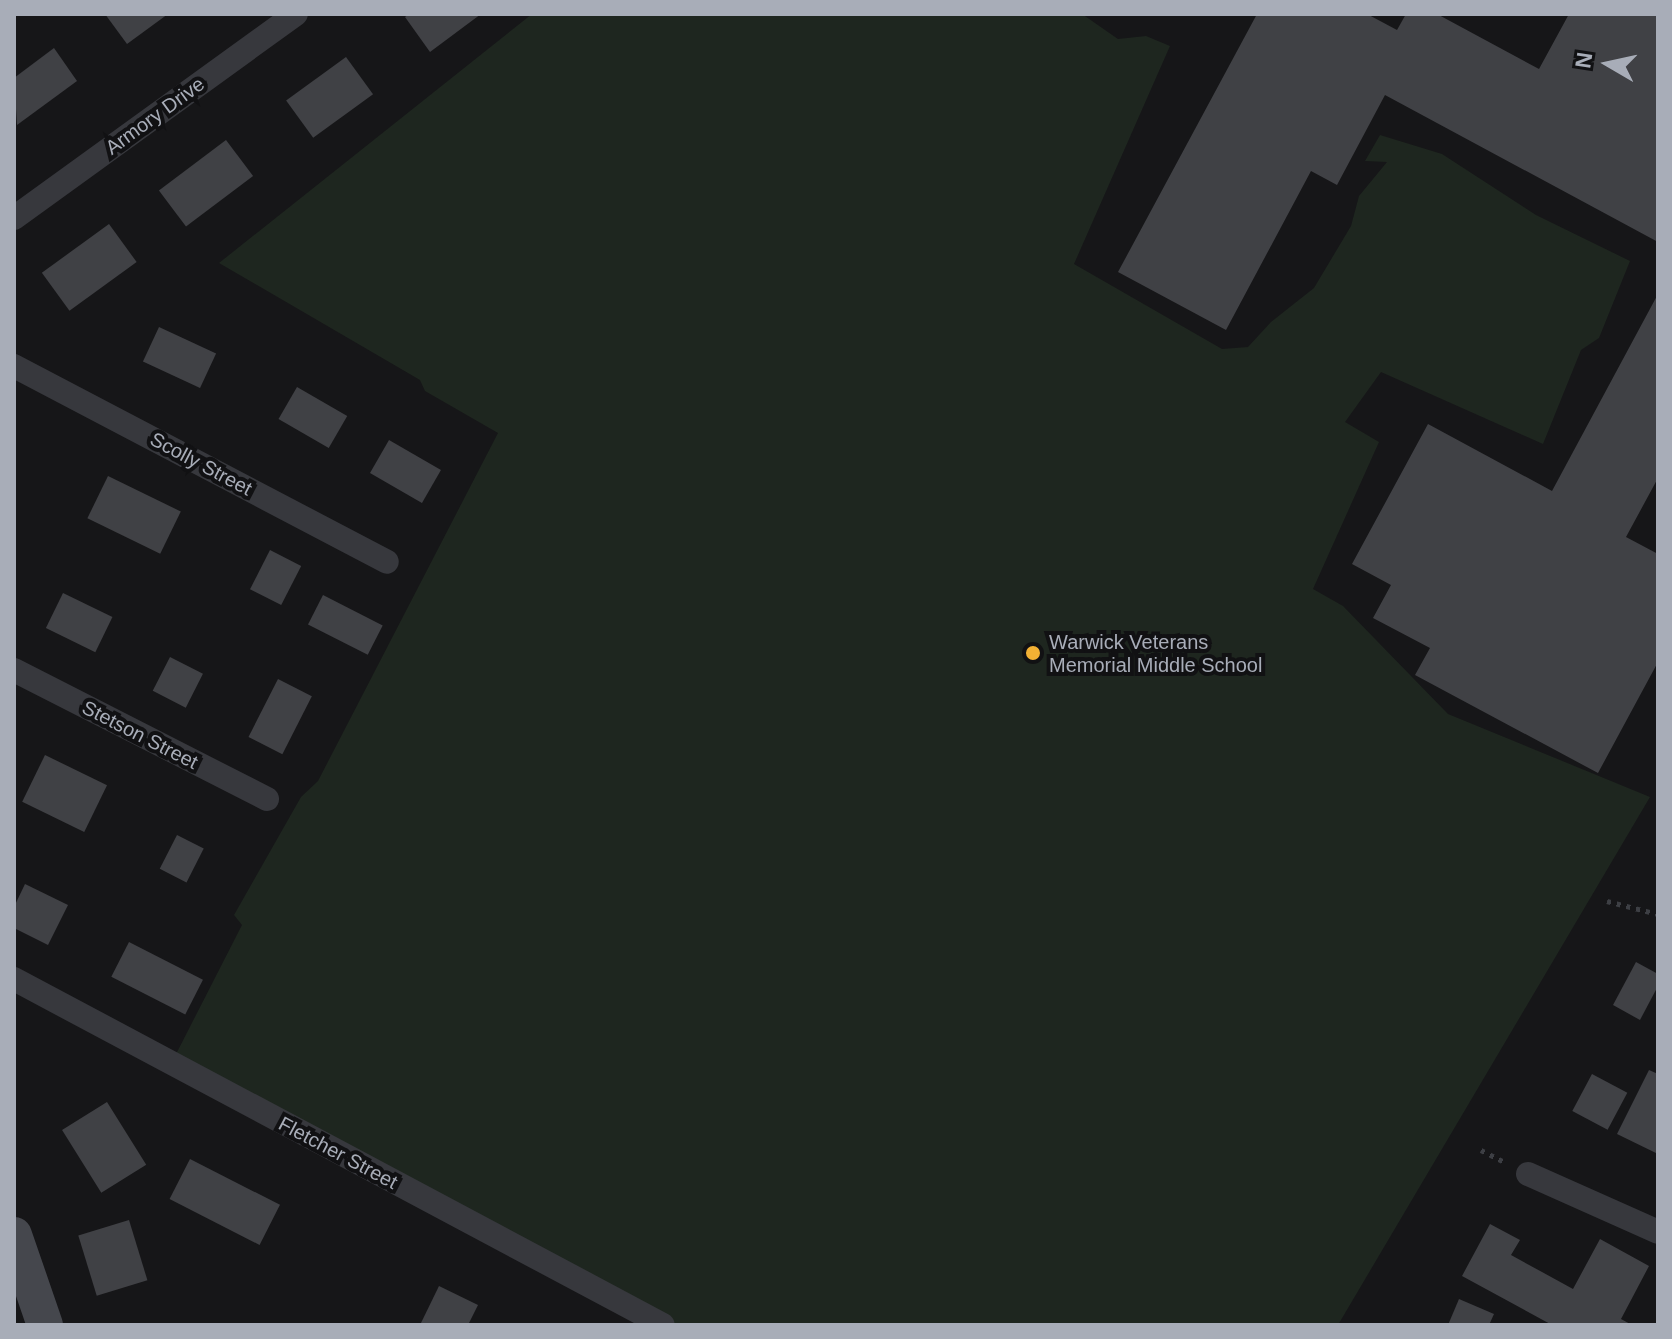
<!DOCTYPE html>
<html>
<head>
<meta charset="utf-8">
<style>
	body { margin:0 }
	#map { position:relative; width:1672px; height:1339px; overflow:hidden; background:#161618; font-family:Arial,sans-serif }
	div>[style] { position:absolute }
	.green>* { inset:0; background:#1e261f }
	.building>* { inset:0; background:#404145; transform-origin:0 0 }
	.path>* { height:5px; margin-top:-2.5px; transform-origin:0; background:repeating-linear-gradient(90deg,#3d3f44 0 4px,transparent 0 10px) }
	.minor>* { height:24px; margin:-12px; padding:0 12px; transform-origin:12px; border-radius:12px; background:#37383d }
	.secondary>* { height:36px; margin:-18px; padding:0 18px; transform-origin:18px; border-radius:18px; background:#45474d }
	.dots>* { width:22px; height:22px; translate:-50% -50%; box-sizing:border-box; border:4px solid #111113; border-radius:50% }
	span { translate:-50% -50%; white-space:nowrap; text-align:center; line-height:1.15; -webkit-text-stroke:8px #111113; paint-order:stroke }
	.street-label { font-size:20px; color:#a8adb8 }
	.poi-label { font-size:20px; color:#a8adb8 }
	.left { translate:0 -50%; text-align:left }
	.frame { position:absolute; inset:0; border:16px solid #a8adb8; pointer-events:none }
	.north { position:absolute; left:1568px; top:24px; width:80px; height:80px; -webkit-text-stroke:6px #111113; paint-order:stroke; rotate:279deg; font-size:22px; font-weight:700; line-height:32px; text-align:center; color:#a8adb8 }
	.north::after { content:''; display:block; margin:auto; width:28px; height:36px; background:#a8adb8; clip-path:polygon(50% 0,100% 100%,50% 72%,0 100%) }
</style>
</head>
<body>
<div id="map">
	<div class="green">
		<div style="clip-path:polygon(532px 14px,1082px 14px,1118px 39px,1146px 36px,1170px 46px,1074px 264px,1222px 349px,1248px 347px,1271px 322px,1314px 288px,1351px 226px,1359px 196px,1387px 162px,1365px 161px,1380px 135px,1442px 154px,1536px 215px,1630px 261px,1599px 338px,1581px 350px,1543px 444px,1381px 372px,1345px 422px,1379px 442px,1313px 589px,1343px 606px,1448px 714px,1650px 797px,1338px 1325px,667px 1325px,173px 1060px,242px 925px,234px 915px,301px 797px,318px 781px,498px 433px,425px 391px,420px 380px,219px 263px)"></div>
	</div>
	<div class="building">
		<div style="clip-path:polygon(105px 14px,168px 14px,127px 44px)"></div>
		<div style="clip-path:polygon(409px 14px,481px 14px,430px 52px,405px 17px)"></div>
		<div style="clip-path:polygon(1257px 14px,1367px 14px,1397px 30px,1406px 14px,1437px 14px,1539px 69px,1569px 14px,1658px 14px,1658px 242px,1385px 95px,1337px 185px,1311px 171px,1226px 330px,1118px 272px)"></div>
		<div style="clip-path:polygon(54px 48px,77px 81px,17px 125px,14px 78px)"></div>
		<div style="left:346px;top:57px;width:46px;height:74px;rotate:54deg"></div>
		<div style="left:226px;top:140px;width:45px;height:84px;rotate:53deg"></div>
		<div style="left:109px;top:224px;width:47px;height:83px;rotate:54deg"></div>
		<div style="clip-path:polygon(1658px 294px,1658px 478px,1626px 537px,1658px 554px,1658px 662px,1598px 773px,1415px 675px,1430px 648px,1373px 618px,1391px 585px,1352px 564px,1428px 424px,1552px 491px)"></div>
		<div style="left:159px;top:327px;width:63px;height:38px;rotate:25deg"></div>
		<div style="left:297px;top:387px;width:58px;height:37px;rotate:30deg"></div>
		<div style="left:389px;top:440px;width:60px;height:38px;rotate:30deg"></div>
		<div style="left:108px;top:476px;width:81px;height:47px;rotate:26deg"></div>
		<div style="left:270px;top:550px;width:35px;height:44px;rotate:27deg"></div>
		<div style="left:63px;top:593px;width:55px;height:39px;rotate:26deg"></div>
		<div style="left:323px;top:595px;width:67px;height:33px;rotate:27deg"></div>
		<div style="left:170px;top:657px;width:37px;height:38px;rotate:27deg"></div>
		<div style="left:278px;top:679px;width:38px;height:65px;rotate:27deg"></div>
		<div style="left:45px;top:755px;width:69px;height:52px;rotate:26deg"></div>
		<div style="left:177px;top:835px;width:30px;height:38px;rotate:27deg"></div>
		<div style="clip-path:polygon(25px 884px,68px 905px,48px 945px,14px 928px,14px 907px)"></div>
		<div style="left:129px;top:942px;width:83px;height:39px;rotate:27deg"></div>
		<div style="clip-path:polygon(1636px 962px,1658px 974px,1658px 986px,1640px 1020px,1613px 1005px)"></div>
		<div style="clip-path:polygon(1649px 1070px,1658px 1074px,1658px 1154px,1617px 1134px)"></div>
		<div style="left:1592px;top:1074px;width:40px;height:42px;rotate:28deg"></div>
		<div style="left:107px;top:1102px;width:74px;height:53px;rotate:58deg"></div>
		<div style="left:190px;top:1159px;width:101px;height:45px;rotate:27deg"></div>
		<div style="left:129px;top:1220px;width:63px;height:53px;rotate:73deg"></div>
		<div style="clip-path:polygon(1490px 1224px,1520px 1240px,1511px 1255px,1573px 1289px,1600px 1239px,1649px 1266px,1621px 1319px,1632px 1325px,1552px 1325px,1462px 1276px)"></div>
		<div style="clip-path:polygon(439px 1286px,478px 1305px,468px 1325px,420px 1325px)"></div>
		<div style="clip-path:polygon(1459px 1299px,1494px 1314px,1489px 1325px,1448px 1325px)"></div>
	</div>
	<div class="path">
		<div style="left:1607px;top:901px;width:53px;rotate:14.3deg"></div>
		<div style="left:1481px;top:1150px;width:28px;rotate:27deg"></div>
	</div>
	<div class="minor">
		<div style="left:14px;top:218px;width:348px;rotate:-35.9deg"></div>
		<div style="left:14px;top:366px;width:421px;rotate:27.7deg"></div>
		<div style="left:14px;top:670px;width:284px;rotate:27deg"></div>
		<div style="left:14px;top:979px;width:735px;rotate:28.06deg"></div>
		<div style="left:1528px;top:1174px;width:142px;rotate:24deg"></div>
	</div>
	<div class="secondary">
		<div style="left:14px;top:1235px;width:95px;rotate:71deg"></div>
	</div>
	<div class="dots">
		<div style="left:1033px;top:653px;background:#f2b134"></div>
	</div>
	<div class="street-label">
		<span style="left:155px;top:116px;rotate:-36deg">Armory Drive</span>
		<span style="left:201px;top:464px;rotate:28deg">Scolly Street</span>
		<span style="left:140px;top:735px;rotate:27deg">Stetson Street</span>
		<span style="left:338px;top:1153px;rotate:28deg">Fletcher Street</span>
	</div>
	<div class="poi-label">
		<span class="left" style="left:1049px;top:654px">Warwick Veterans<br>Memorial Middle School</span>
	</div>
	<div class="frame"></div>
	<div class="north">N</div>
</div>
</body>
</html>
